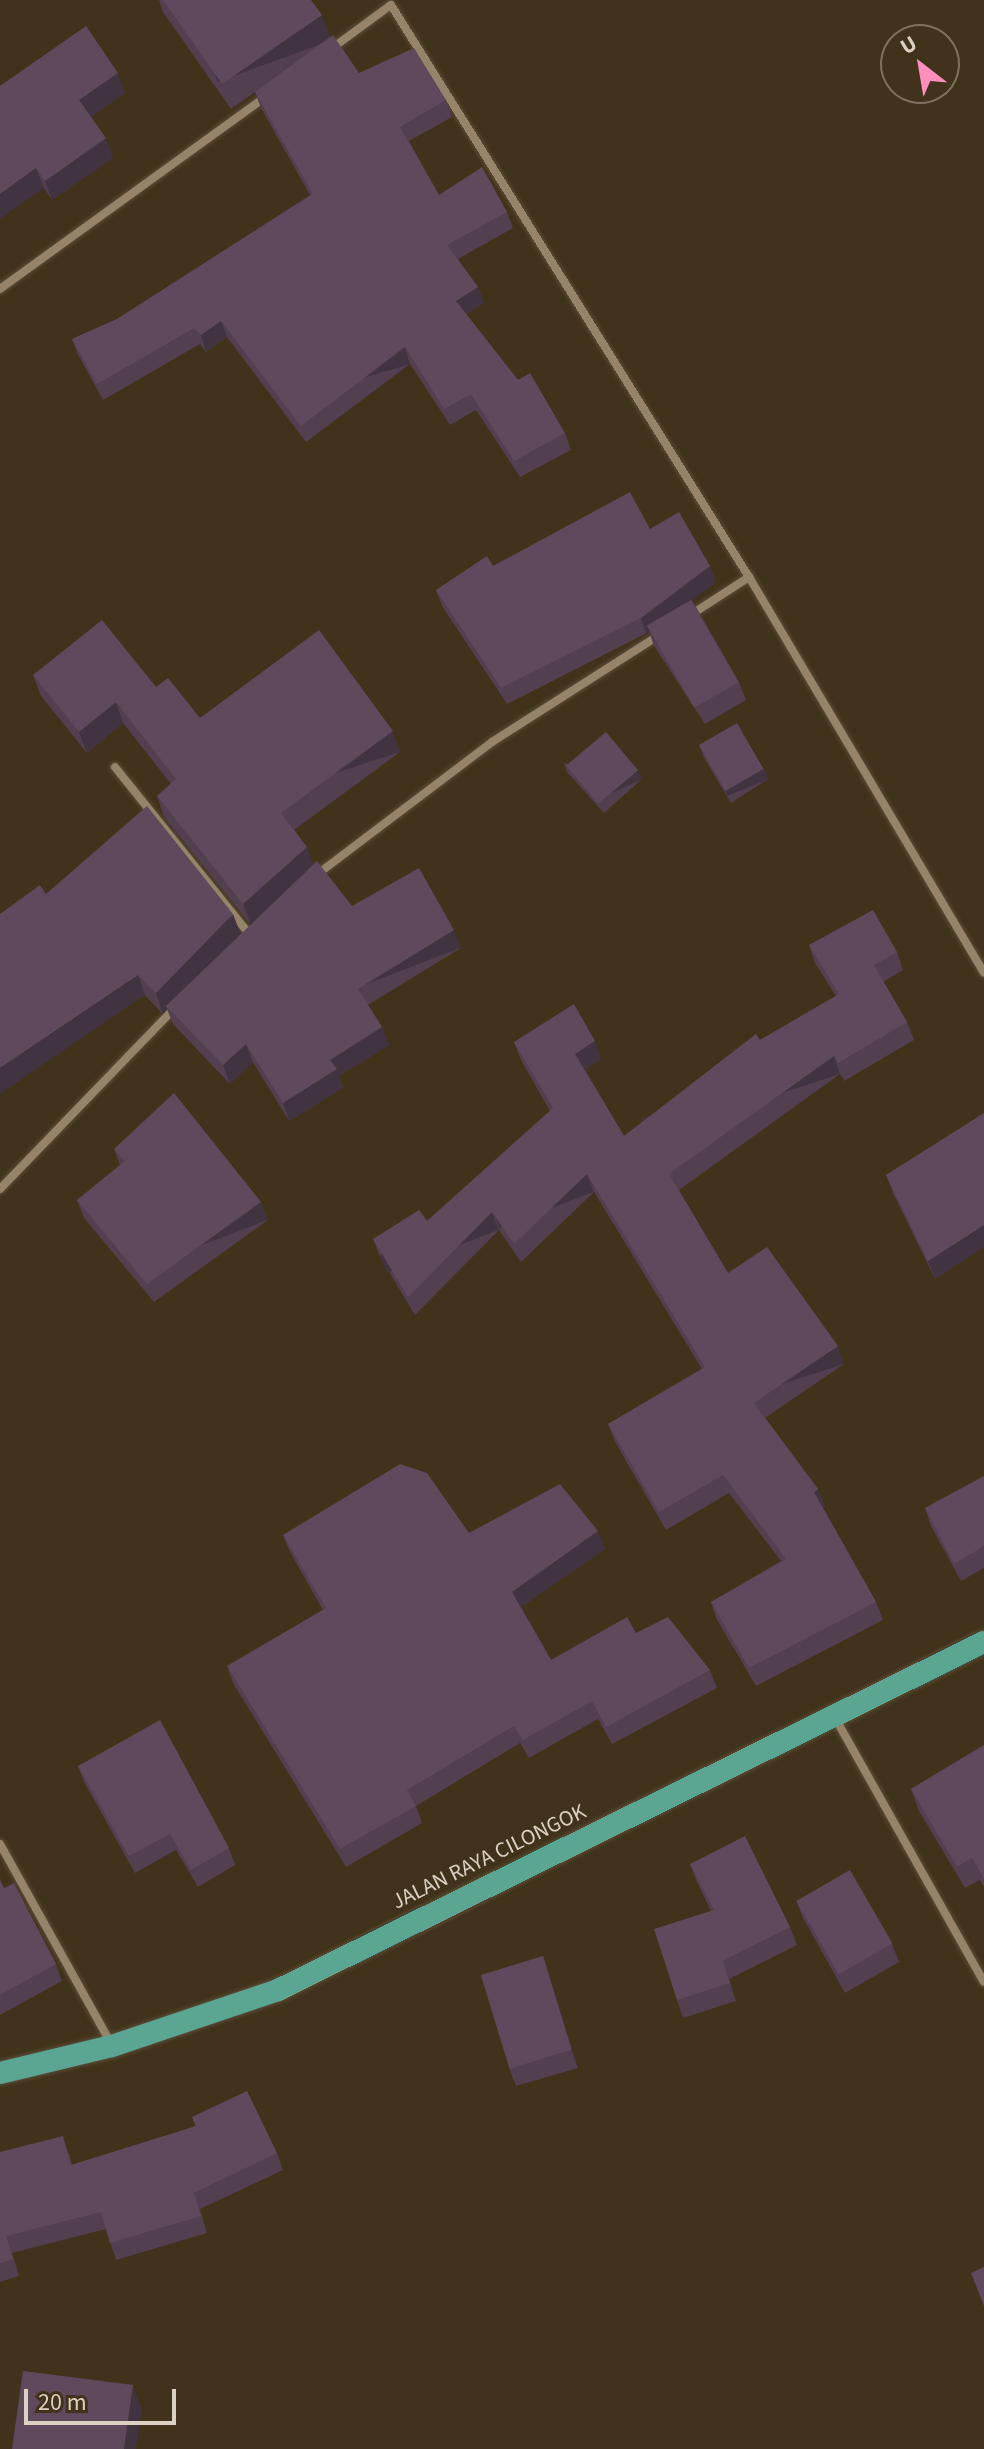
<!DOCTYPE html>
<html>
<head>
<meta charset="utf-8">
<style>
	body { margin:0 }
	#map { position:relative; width:984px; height:2449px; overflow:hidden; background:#41321b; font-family:"Source Sans 3",sans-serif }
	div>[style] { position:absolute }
	.roads { filter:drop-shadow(0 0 2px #5a4d39) drop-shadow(0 0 2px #5a4d39) }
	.minor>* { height:8px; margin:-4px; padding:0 4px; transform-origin:4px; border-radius:4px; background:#95846a }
	.trunk>* { height:22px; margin:-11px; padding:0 11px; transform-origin:11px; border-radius:11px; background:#5aa692 }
	.wall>* { inset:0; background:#523f4f }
	.shaded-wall>* { inset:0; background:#423340; transform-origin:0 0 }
	.building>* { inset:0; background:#5f495c; transform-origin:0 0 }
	span { translate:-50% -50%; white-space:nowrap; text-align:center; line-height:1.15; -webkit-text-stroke:6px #41321b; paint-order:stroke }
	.street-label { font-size:22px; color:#dad1c3 }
	.north { position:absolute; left:880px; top:24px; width:80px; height:80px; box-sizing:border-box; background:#41321b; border:2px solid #7e725e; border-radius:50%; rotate:329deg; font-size:22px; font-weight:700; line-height:32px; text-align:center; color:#dad1c3 }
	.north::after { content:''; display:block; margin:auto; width:28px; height:36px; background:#fe8ebc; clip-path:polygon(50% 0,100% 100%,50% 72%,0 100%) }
	.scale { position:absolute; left:24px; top:2389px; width:152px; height:36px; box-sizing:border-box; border:4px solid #dad1c3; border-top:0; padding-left:10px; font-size:24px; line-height:28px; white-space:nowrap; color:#dad1c3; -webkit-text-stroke:6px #41321b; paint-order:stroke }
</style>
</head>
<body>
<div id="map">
	<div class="roads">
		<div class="minor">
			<div style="left:331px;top:49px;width:74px;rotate:-36.3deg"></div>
			<div style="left:391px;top:5px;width:675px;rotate:57.96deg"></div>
			<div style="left:749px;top:577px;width:460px;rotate:59.3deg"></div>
			<div style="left:0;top:289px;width:327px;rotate:-35.9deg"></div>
			<div style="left:689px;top:616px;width:72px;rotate:-33deg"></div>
			<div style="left:115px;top:767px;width:216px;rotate:51.2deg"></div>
			<div style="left:315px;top:876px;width:222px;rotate:-37.1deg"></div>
			<div style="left:492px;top:742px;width:201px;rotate:-32.6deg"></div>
			<div style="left:0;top:1189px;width:250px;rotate:-46deg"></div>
			<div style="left:834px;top:1716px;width:305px;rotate:60.6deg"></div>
			<div style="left:0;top:1844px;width:230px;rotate:60.9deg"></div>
		</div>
		<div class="trunk">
			<div style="left:0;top:2073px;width:115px;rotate:-13.6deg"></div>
			<div style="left:112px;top:2046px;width:175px;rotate:-18.6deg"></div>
			<div style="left:278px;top:1990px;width:787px;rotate:-26.24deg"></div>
		</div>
	</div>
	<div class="wall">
		<div style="clip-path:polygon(159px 0,311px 0,330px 38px,359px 73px,446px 100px,452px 117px,409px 141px,439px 195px,507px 212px,513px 228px,458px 259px,478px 287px,484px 303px,466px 314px,518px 380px,565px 433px,571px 450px,520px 477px,476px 410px,450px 425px,410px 364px,306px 442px,227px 337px,206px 352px,200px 344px,103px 400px,78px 355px,72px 339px,117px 319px,310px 195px,261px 108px,255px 92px,231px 109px,163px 12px)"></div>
		<div style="clip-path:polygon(0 86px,125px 93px,91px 116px,113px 158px,52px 200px,44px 188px)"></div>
		<div style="clip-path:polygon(650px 529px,710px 566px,716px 582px,692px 600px,739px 682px,746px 700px,705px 724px,654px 646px,649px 632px,507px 704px,442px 606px,436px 590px,493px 566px)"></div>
		<div style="clip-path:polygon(33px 675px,156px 687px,200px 718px,400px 752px,294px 830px,314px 864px,352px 906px,461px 948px,368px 1005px,382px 1027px,389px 1045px,339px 1076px,343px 1088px,289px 1121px,253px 1062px,230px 1084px,173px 1024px,167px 1009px,163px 1014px,46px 894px,241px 934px,251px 925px,164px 817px,157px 796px,171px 784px,123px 723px,87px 753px,41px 696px)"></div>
		<div style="clip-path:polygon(700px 746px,764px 769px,768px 779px,731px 803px,703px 756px)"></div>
		<div style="clip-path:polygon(564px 763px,642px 779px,604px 813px,567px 772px)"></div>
		<div style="clip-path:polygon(809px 945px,897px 952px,903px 970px,883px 982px,907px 1022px,914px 1040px,844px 1081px,840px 1074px,679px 1190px,728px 1273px,844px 1364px,765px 1418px,818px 1489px,825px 1507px,823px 1508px,876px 1602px,883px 1620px,756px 1686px,717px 1620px,711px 1602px,781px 1561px,729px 1493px,666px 1530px,615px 1442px,608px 1424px,702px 1369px,594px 1192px,521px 1262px,499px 1230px,415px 1315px,380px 1257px,373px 1239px,427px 1221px,550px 1111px,521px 1060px,514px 1042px,601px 1059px,585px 1070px,624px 1136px,760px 1040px,836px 996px,815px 963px)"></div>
		<div style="clip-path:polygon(984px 1114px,984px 1247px,935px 1279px,893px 1193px,886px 1175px)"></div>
		<div style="clip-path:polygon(114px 1149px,261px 1202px,268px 1220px,154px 1302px,84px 1218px,77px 1200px,120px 1165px)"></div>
		<div style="clip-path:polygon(984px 1476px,984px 1568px,961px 1581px,931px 1526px,925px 1508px)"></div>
		<div style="clip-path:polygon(469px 1533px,605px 1549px,521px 1607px,551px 1660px,636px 1633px,710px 1670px,717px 1688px,612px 1744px,598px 1719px,529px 1758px,520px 1743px,416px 1806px,422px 1823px,346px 1867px,233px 1683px,227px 1666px,323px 1610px,290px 1552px,283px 1535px)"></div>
		<div style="clip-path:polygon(984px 1745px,984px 1887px,980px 1880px,965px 1888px,919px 1811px,911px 1789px)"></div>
		<div style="clip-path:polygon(78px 1766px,229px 1848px,235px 1865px,198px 1887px,176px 1850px,135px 1873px,84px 1782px)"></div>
		<div style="clip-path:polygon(690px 1864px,790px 1927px,797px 1945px,729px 1979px,736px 2001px,683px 2018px,677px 2000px,711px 1911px,697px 1882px)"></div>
		<div style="clip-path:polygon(0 1880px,4px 1888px,56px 1964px,62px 1981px,0 2015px)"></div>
		<div style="clip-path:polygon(796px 1900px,892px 1944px,899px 1962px,845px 1993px,803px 1918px)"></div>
		<div style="clip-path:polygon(543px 1956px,578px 2068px,516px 2086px,509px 2068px)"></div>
		<div style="clip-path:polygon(192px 2117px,277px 2153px,283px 2170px,200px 2209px,207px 2233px,116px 2260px,106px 2229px,12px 2253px,19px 2276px,0 2282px,0 2152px,69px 2153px,72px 2165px,196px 2127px)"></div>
	</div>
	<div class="shaded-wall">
		<div style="left:322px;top:15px;width:27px;height:121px;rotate:70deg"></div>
		<div style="clip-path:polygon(118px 73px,125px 93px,87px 120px,79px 100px)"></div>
		<div style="clip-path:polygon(106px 138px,113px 158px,52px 200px,45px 181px)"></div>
		<div style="clip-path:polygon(36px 168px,44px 188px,0 219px,0 194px)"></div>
		<div style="clip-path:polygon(478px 287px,484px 303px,461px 317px,456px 301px)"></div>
		<div style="clip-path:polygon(221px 321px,227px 337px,206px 352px,201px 335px)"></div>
		<div style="left:405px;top:347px;width:18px;height:131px;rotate:74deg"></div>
		<div style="clip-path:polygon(710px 566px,716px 582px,650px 632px,648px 628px,649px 632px,646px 634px,641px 618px)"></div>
		<div style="clip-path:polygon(116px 702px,123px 723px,87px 753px,79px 732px)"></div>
		<div style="left:393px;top:731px;width:22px;height:139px;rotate:72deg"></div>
		<div style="left:764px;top:769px;width:11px;height:44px;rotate:68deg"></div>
		<div style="left:638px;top:770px;width:10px;height:51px;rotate:66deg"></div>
		<div style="clip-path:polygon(307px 847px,315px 868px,251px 925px,243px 904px)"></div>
		<div style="clip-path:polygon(233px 914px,241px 935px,166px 1006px,167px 1009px,163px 1014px,156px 993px)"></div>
		<div style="left:454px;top:930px;width:19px;height:113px;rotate:69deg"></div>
		<div style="clip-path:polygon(138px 975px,145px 995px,0 1094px,0 1068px)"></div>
		<div style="clip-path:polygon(382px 1027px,389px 1045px,339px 1076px,343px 1088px,289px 1121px,283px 1103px,330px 1060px)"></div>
		<div style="clip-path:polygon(595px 1041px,601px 1059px,582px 1072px,575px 1054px)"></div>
		<div style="clip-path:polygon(246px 1044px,253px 1062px,230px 1084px,223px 1065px)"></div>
		<div style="left:834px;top:1056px;width:19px;height:203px;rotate:72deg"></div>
		<div style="left:587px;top:1174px;width:19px;height:101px;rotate:69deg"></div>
		<div style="left:261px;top:1202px;width:19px;height:140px;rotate:69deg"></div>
		<div style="left:492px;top:1212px;width:19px;height:120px;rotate:69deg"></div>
		<div style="clip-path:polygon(984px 1225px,984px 1247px,935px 1279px,928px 1261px)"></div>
		<div style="left:838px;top:1346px;width:19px;height:102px;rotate:72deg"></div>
		<div style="clip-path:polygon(818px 1489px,825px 1507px,820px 1510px,814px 1492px)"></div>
		<div style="clip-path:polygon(598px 1531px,605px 1549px,518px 1609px,512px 1592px)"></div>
		<div style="clip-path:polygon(543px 1956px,549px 1974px,578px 2068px,571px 2050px)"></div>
		<div style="clip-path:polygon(133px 2385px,142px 2410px,136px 2449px,124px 2449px)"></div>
	</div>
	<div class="building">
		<div style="clip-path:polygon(163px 0,311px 0,322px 15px,222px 84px)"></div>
		<div style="clip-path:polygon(86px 26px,118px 73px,79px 100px,106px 138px,45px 181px,36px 168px,0 194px,0 86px)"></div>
		<div style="clip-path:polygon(333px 35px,359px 73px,414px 48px,446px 100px,400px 127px,439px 195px,482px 167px,507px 212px,447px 245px,478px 287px,456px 301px,518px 380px,530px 373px,565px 433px,514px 461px,471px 394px,444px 409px,405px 347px,301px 426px,221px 321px,201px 335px,194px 328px,97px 384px,72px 339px,117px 319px,313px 194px,255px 92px)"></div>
		<div style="clip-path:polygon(630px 492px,650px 529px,679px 512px,710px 566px,641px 618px,501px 688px,436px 590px,487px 556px,493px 566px)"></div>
		<div style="left:691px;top:600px;width:95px;height:51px;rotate:60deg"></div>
		<div style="clip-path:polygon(102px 620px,156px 687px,168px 678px,200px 718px,319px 630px,393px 731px,281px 813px,307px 847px,243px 904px,157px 796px,176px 779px,116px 702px,79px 732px,33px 675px)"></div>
		<div style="left:737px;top:723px;width:53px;height:44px;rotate:60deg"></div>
		<div style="left:606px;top:732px;width:50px;height:52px;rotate:50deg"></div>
		<div style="clip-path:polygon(147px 806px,233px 914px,156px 993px,138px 975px,0 1068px,0 914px,40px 885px,46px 894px)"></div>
		<div style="clip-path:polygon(317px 861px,352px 906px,419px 868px,454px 930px,358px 989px,382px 1027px,330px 1060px,337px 1069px,283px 1103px,246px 1044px,223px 1065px,166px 1006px)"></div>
		<div style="clip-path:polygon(873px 910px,897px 952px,874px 965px,907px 1022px,838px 1063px,834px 1056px,669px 1174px,728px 1273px,767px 1247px,838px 1346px,754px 1403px,818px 1489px,814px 1492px,876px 1602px,749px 1668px,711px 1602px,786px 1559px,723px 1475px,659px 1512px,608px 1424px,705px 1367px,587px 1174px,514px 1244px,492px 1212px,408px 1297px,373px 1239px,419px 1210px,427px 1221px,553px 1108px,514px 1042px,574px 1004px,595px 1041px,575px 1054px,624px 1136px,756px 1034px,760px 1040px,839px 994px,809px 945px)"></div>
		<div style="clip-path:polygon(174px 1093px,261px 1202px,147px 1284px,77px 1200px,125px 1161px,114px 1149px)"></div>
		<div style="clip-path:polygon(984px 1113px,984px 1225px,928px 1261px,886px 1175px)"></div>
		<div style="clip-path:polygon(400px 1464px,427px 1473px,469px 1533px,560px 1484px,598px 1531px,512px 1592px,551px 1660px,627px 1617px,636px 1633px,668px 1617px,710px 1670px,606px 1727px,592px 1701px,523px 1740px,514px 1726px,407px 1790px,416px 1806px,340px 1849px,227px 1666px,326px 1608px,283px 1535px)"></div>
		<div style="clip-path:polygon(984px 1476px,984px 1546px,954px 1564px,925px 1508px)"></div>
		<div style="clip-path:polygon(160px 1720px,229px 1848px,191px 1870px,170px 1834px,129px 1856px,78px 1766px)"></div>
		<div style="clip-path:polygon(984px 1745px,984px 1879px,972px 1858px,957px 1867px,911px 1789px)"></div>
		<div style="clip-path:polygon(745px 1836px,790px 1927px,723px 1961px,730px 1983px,677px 2000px,654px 1929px,714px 1910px,690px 1864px)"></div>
		<div style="left:850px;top:1870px;width:85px;height:62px;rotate:60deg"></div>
		<div style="clip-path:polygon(0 1880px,4px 1888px,14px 1883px,56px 1964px,0 1995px)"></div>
		<div style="left:543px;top:1956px;width:98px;height:65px;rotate:73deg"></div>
		<div style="clip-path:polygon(247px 2091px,277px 2153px,194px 2193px,201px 2216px,110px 2243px,101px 2212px,6px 2236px,13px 2259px,0 2263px,0 2152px,63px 2136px,71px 2165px,196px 2126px,192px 2117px)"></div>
		<div style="clip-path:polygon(984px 2267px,984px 2306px,971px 2273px)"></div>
		<div style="clip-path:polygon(23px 2371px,133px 2385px,124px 2449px,12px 2449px)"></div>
	</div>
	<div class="street-label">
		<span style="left:489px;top:1857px;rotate:-26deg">JALAN RAYA CILONGOK</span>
	</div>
	<div class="north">U</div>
	<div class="scale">20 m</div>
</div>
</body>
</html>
